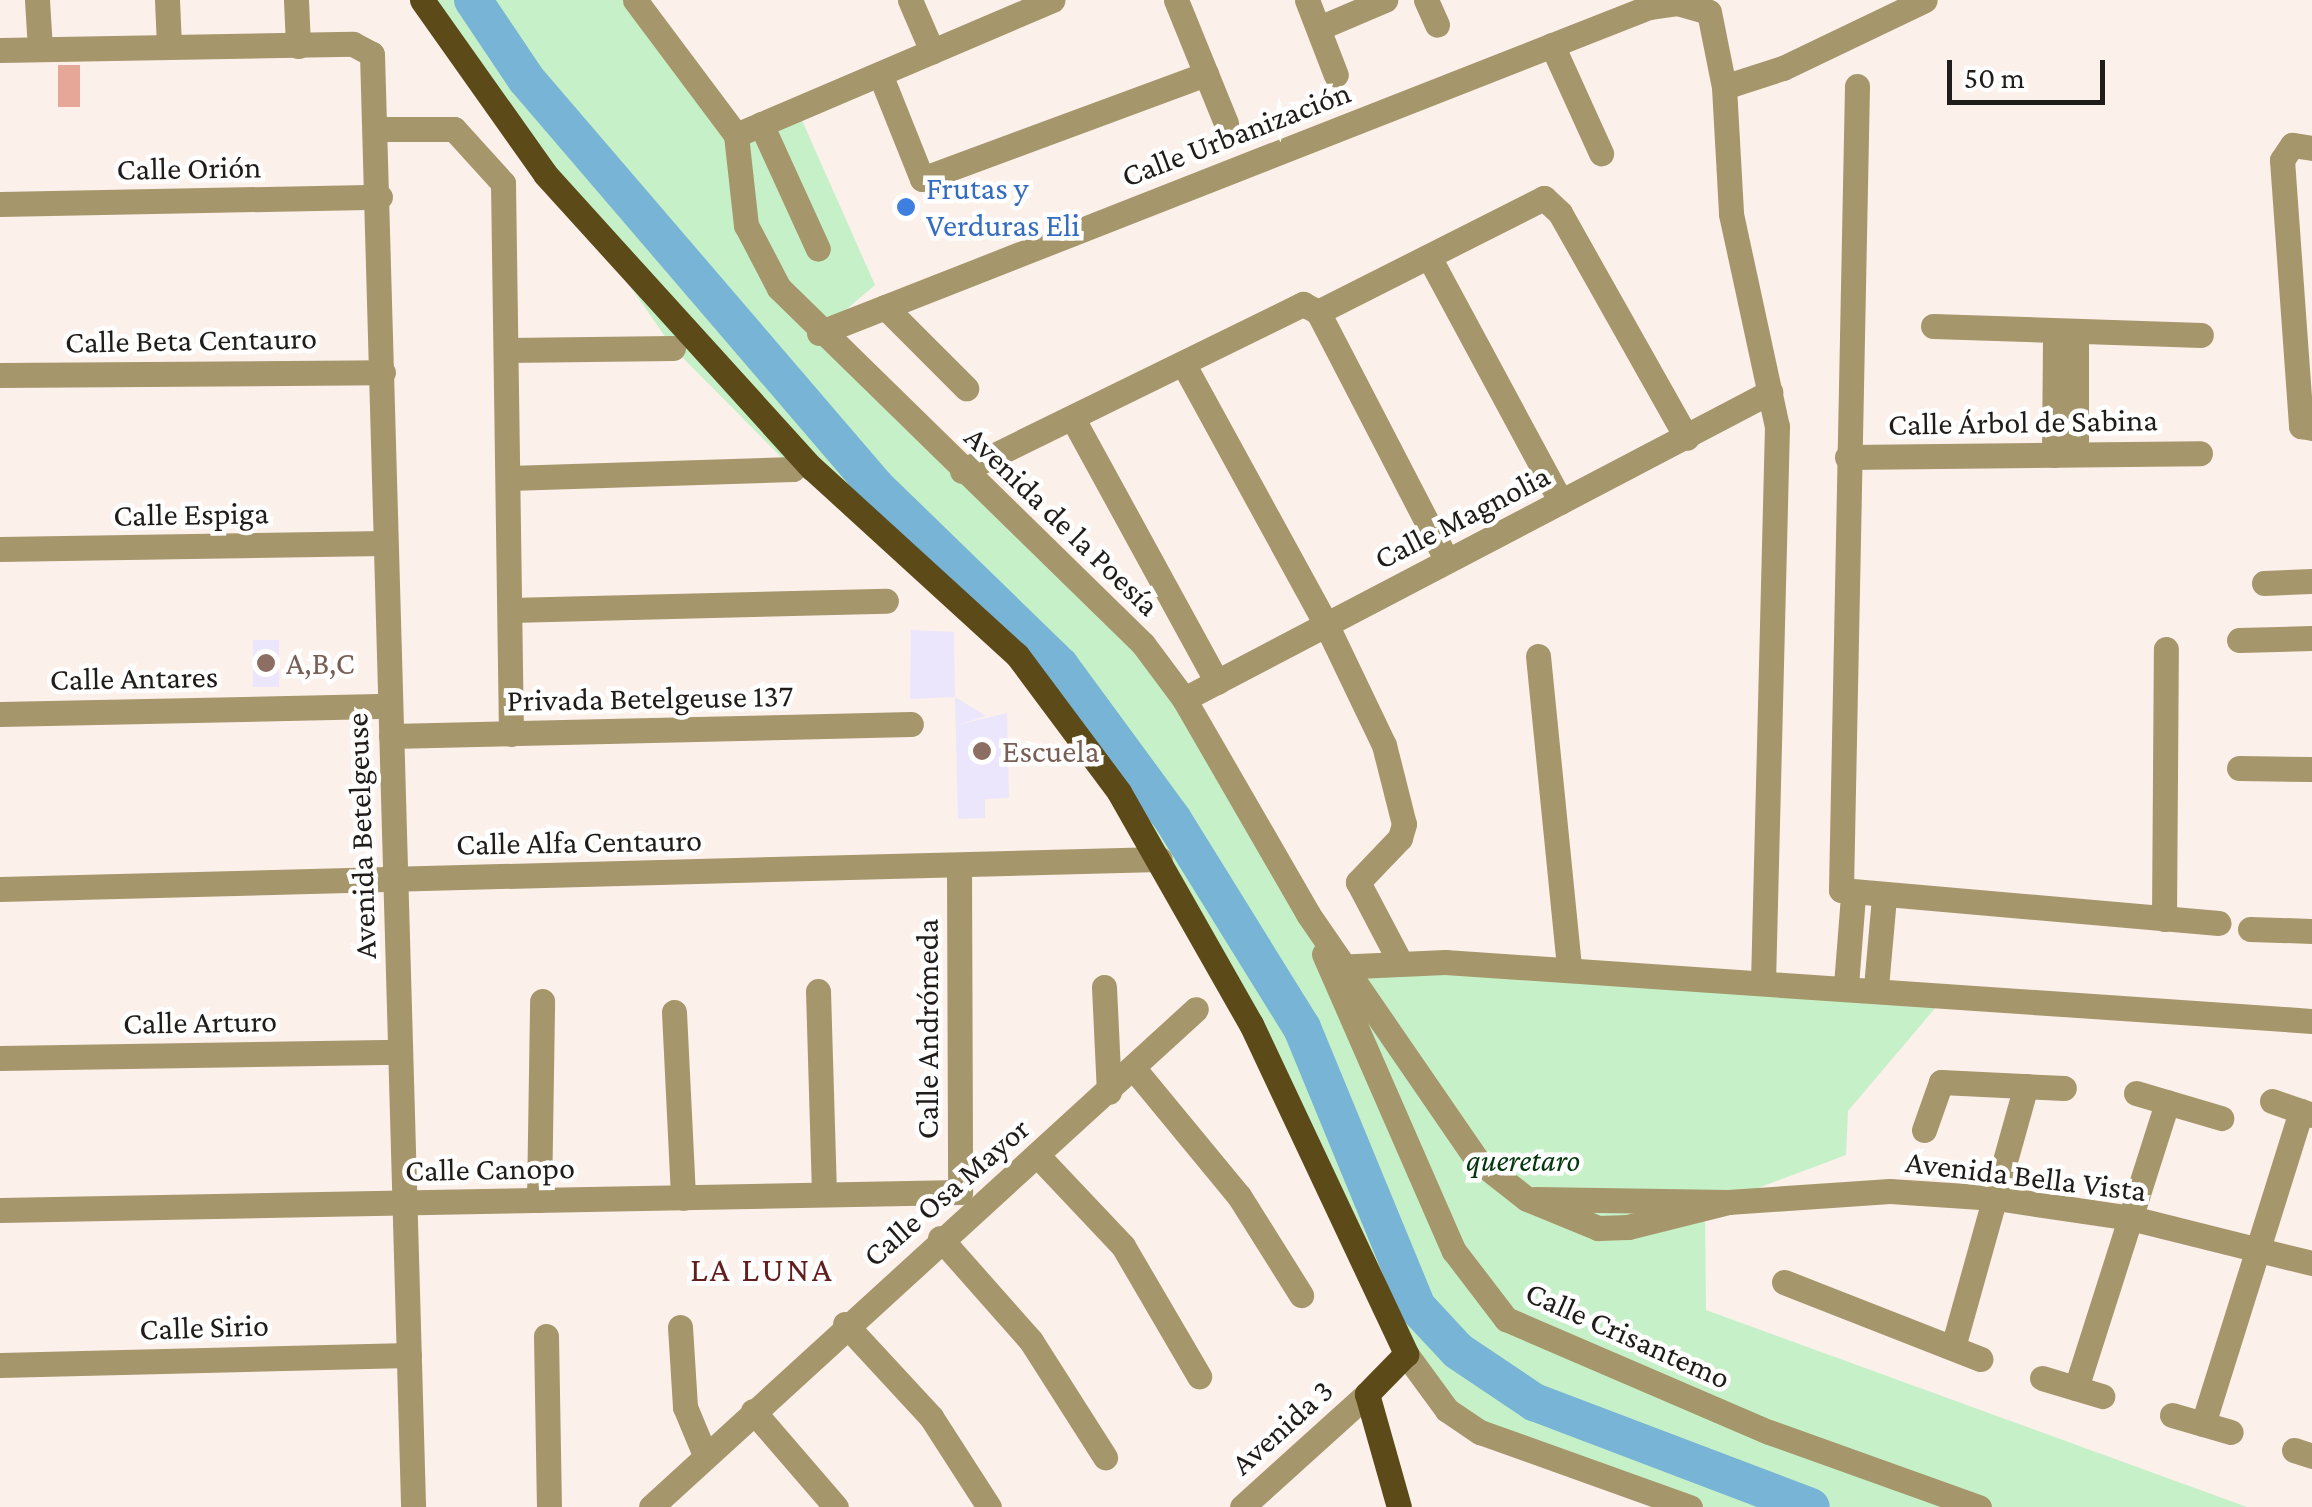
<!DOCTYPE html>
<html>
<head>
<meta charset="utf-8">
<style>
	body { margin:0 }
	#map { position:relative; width:2312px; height:1507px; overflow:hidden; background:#fcf0eb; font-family:"Crimson Pro",serif }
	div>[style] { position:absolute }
	.education>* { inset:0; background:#ebe6fc; transform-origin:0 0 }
	.green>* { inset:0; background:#c6f1c8 }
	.river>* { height:38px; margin:-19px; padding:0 19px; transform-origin:19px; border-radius:19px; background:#78b4d5 }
	.building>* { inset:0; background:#e6a799; transform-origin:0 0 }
	.minor>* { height:25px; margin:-12.5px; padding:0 12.5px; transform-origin:12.5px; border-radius:12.5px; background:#a6966b }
	.major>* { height:25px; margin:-12.5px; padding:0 12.5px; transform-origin:12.5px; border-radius:12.5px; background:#5c4b19 }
	.dots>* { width:28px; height:28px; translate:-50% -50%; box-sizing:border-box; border:5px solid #fff; border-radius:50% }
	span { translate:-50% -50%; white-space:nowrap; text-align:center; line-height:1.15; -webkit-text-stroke:9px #fff; paint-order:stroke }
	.street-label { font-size:32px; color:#201c1a }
	.shop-label { font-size:32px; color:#366cbe }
	.left { translate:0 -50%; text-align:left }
	.education-label { font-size:32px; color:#785e54 }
	.park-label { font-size:32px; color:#02360d; font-style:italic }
	.neighbourhood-label { font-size:35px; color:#631e1f; letter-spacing:2.5px }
	.scale { position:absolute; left:1947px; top:60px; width:158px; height:45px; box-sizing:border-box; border:5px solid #201c1a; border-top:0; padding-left:12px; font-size:30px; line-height:35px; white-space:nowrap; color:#201c1a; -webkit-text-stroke:8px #fff; paint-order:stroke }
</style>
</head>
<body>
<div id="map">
	<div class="education">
		<div style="clip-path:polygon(911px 630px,954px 632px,955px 697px,986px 716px,957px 725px,1007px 713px,1009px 798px,985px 799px,985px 818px,958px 819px,955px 697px,910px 699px)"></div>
		<div style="left:279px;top:640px;width:47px;height:26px;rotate:90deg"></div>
	</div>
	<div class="green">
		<div style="clip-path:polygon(431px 0,644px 0,736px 135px,797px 109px,875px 285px,820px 332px,1184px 699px,1349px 965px,1948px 993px,1848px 1111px,1846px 1155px,1705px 1208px,1706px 1310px,2247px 1507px,1690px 1507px,1447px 1410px,1251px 1024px,1040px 681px,918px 562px,793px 469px,673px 348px)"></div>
	</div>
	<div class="river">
		<div style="left:473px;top:0;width:95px;rotate:56.1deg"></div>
		<div style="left:526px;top:79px;width:538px;rotate:49.38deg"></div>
		<div style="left:876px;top:487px;width:257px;rotate:44.2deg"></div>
		<div style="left:1060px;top:666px;width:191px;rotate:53.7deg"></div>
		<div style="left:1173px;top:820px;width:245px;rotate:58.2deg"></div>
		<div style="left:1302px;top:1028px;width:302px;rotate:67.6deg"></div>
		<div style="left:1417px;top:1307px;width:60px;rotate:47deg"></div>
		<div style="left:1458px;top:1351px;width:92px;rotate:33.9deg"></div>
		<div style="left:1534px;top:1402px;width:296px;rotate:20.8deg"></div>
	</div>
	<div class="building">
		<div style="left:58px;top:65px;width:22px;height:42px"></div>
	</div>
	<div class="minor">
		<div style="left:37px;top:0;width:49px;rotate:86.5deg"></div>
		<div style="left:167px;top:0;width:46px;rotate:87.5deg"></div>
		<div style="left:296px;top:0;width:46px;rotate:87.5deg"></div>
		<div style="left:635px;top:0;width:169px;rotate:53.2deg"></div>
		<div style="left:910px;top:0;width:56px;rotate:66.7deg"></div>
		<div style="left:1176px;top:0;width:133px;rotate:67.9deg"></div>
		<div style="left:1307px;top:0;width:80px;rotate:68.9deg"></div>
		<div style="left:1426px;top:0;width:27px;rotate:66deg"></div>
		<div style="left:1319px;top:28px;width:72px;rotate:-23deg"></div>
		<div style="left:1552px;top:45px;width:119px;rotate:65.6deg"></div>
		<div style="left:0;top:50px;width:353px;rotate:-1deg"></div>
		<div style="left:353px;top:44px;width:21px;rotate:28deg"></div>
		<div style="left:372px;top:54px;width:1454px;rotate:88.38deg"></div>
		<div style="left:880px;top:74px;width:113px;rotate:68.2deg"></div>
		<div style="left:922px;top:179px;width:303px;rotate:-20.3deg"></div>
		<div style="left:1857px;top:86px;width:804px;rotate:91.14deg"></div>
		<div style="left:1841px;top:890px;width:379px;rotate:5deg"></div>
		<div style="left:1724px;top:87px;width:62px;rotate:-17.9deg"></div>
		<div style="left:1783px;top:68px;width:157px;rotate:-25.6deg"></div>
		<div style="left:761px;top:124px;width:137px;rotate:65.5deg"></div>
		<div style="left:377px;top:129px;width:77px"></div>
		<div style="left:454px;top:129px;width:73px;rotate:47.8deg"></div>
		<div style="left:503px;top:183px;width:551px;rotate:89.17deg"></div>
		<div style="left:736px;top:135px;width:91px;rotate:83.7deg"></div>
		<div style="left:746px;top:225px;width:71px;rotate:62.4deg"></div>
		<div style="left:779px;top:288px;width:509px;rotate:44.36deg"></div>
		<div style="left:1143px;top:644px;width:69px;rotate:53.3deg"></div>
		<div style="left:1184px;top:699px;width:248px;rotate:60deg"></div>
		<div style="left:1308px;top:914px;width:298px;rotate:55.5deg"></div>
		<div style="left:1477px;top:1160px;width:63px;rotate:38deg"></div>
		<div style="left:1527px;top:1199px;width:77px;rotate:22.2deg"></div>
		<div style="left:1598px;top:1228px;width:30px;rotate:-2deg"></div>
		<div style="left:1628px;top:1227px;width:103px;rotate:-14deg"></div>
		<div style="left:736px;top:135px;width:344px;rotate:-23.1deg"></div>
		<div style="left:2312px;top:148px;width:20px;rotate:-171deg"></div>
		<div style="left:2292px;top:145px;width:18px;rotate:124deg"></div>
		<div style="left:2282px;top:160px;width:267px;rotate:85.9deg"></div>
		<div style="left:2301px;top:426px;width:11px;rotate:10deg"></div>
		<div style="left:0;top:204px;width:380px;rotate:-1.1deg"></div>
		<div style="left:1429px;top:257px;width:278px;rotate:61.7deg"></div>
		<div style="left:885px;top:307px;width:115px;rotate:45deg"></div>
		<div style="left:1318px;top:312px;width:253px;rotate:-26.8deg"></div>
		<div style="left:1544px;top:198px;width:22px;rotate:43deg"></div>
		<div style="left:1560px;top:213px;width:258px;rotate:60.6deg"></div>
		<div style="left:1933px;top:326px;width:268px;rotate:1.9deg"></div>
		<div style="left:819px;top:333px;width:892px;rotate:-21.44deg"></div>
		<div style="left:1649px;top:7px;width:28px;rotate:-8deg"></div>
		<div style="left:1677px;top:3px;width:33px;rotate:16deg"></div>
		<div style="left:1709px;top:12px;width:76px;rotate:78.7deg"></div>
		<div style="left:1724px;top:87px;width:127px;rotate:86.8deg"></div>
		<div style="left:1731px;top:214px;width:217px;rotate:77.8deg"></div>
		<div style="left:1777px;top:426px;width:555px;rotate:91.44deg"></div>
		<div style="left:507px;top:350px;width:166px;rotate:-0.7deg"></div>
		<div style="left:1184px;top:365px;width:295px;rotate:61.3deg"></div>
		<div style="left:1326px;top:624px;width:134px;rotate:64.4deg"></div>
		<div style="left:1384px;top:745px;width:81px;rotate:75.8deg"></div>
		<div style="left:1404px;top:824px;width:15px;rotate:106deg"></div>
		<div style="left:1400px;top:838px;width:61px;rotate:133.7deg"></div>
		<div style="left:1358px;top:882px;width:90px;rotate:62.3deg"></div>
		<div style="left:0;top:375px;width:383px;rotate:-0.4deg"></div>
		<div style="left:1073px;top:419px;width:300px;rotate:61.3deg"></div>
		<div style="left:2076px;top:454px;width:123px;rotate:-90deg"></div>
		<div style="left:2054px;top:455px;width:124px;rotate:-89.5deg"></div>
		<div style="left:1847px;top:457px;width:353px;rotate:-0.6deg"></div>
		<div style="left:962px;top:471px;width:380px;rotate:-26.1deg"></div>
		<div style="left:1303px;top:304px;width:17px;rotate:28deg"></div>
		<div style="left:1318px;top:312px;width:280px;rotate:62.6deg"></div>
		<div style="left:509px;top:478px;width:284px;rotate:-1.8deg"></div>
		<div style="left:0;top:549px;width:384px;rotate:-0.9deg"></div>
		<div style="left:2264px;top:583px;width:48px;rotate:-2.4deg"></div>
		<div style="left:510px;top:610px;width:376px;rotate:-1.4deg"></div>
		<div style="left:2239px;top:640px;width:73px;rotate:-1.6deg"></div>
		<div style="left:1538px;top:656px;width:315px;rotate:84.3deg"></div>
		<div style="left:1184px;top:699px;width:662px;rotate:-27.65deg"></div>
		<div style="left:0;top:714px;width:389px;rotate:-1.2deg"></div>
		<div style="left:391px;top:736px;width:520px;rotate:-1.32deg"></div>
		<div style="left:2239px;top:768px;width:73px;rotate:0.8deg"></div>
		<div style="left:959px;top:866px;width:326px;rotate:89.8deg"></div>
		<div style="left:0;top:889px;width:1160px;rotate:-1.48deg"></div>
		<div style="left:2164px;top:919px;width:270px;rotate:-89.6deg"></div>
		<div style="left:2250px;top:929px;width:62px;rotate:1.8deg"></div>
		<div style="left:1324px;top:954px;width:324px;rotate:66.4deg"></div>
		<div style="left:1454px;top:1251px;width:86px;rotate:52.6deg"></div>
		<div style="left:1506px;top:1319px;width:286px;rotate:23.3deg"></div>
		<div style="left:1769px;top:1432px;width:223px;rotate:19.7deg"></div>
		<div style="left:1334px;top:967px;width:111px;rotate:-2.6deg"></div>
		<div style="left:1445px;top:962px;width:869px;rotate:3.89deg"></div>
		<div style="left:1846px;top:985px;width:89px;rotate:-85.5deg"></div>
		<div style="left:1104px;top:987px;width:105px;rotate:87.3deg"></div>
		<div style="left:1876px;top:987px;width:89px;rotate:-84.9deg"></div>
		<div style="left:818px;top:991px;width:203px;rotate:88.3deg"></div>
		<div style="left:674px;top:1012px;width:186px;rotate:87.2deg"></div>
		<div style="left:0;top:1058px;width:400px;rotate:-0.9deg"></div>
		<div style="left:1135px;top:1070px;width:163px;rotate:50.5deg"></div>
		<div style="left:1239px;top:1196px;width:117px;rotate:57.9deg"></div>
		<div style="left:2136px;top:1093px;width:89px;rotate:16.4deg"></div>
		<div style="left:2272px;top:1101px;width:42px;rotate:19.3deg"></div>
		<div style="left:1924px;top:1130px;width:51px;rotate:-70.5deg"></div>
		<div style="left:1941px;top:1082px;width:123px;rotate:2.8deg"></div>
		<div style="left:1037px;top:1155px;width:125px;rotate:46.6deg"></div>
		<div style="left:1123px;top:1246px;width:151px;rotate:59.7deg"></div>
		<div style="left:1535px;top:1199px;width:193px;rotate:0.9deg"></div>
		<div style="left:1728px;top:1202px;width:162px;rotate:-3.9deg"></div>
		<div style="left:1890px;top:1191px;width:106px;rotate:3.8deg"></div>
		<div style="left:1996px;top:1198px;width:136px;rotate:8.4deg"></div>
		<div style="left:2131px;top:1218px;width:187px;rotate:14deg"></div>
		<div style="left:539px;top:1200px;width:199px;rotate:-89.1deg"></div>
		<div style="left:0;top:1210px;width:960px;rotate:-1.07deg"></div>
		<div style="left:940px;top:1238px;width:137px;rotate:48.5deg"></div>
		<div style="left:1031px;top:1341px;width:138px;rotate:57.5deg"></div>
		<div style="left:1784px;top:1282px;width:211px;rotate:21.4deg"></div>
		<div style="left:845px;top:1324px;width:127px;rotate:47.2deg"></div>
		<div style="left:931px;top:1417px;width:107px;rotate:57.2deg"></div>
		<div style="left:680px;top:1327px;width:80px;rotate:86.4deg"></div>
		<div style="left:685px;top:1407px;width:52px;rotate:67.4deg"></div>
		<div style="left:546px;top:1336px;width:171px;rotate:89deg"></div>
		<div style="left:1953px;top:1347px;width:271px;rotate:-74.4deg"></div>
		<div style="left:1406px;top:1354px;width:69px;rotate:53.8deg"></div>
		<div style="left:1447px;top:1410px;width:40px;rotate:34deg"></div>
		<div style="left:1480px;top:1432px;width:223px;rotate:19.7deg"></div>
		<div style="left:0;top:1365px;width:409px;rotate:-1.4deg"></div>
		<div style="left:2042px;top:1378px;width:63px;rotate:16.7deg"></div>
		<div style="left:2076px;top:1388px;width:300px;rotate:-72.3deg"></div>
		<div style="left:753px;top:1411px;width:127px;rotate:49.2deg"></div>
		<div style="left:2172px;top:1415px;width:61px;rotate:16.1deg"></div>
		<div style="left:2203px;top:1424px;width:328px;rotate:-72.6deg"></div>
		<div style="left:2294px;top:1450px;width:19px;rotate:18deg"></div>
		<div style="left:651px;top:1507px;width:738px;rotate:-42.42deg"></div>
		<div style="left:1242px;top:1507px;width:169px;rotate:-42.1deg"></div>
	</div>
	<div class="major">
		<div style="left:422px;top:0;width:213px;rotate:54.7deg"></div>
		<div style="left:545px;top:174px;width:397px;rotate:47.8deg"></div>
		<div style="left:812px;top:468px;width:277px;rotate:42.4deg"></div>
		<div style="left:1017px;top:655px;width:171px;rotate:53.3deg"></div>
		<div style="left:1119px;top:792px;width:267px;rotate:60.4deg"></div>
		<div style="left:1251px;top:1024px;width:365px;rotate:64.8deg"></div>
		<div style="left:1406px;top:1354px;width:56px;rotate:134.3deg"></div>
		<div style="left:1367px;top:1394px;width:117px;rotate:74.2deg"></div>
	</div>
	<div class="dots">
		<div style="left:906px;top:207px;background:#3f7fe0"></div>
		<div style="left:266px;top:663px;background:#8d6e63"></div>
		<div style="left:982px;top:751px;background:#8d6e63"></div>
	</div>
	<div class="street-label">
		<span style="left:1236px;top:134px;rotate:-21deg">Calle Urbanización</span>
		<span style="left:189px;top:168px;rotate:-1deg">Calle Orión</span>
		<span style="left:191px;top:340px;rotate:-1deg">Calle Beta Centauro</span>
		<span style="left:2023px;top:422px;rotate:-1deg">Calle Árbol de Sabina</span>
		<span style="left:191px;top:514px;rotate:-1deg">Calle Espiga</span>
		<span style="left:1462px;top:517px;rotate:-27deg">Calle Magnolia</span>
		<span style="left:1062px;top:521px;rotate:44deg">Avenida de la Poesía</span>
		<span style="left:134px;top:678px;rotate:-1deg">Calle Antares</span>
		<span style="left:650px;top:698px;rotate:-1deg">Privada Betelgeuse 137</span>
		<span style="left:361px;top:836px;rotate:-92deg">Avenida Betelgeuse</span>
		<span style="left:579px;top:842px;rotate:-1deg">Calle Alfa Centauro</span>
		<span style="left:200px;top:1022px;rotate:-1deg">Calle Arturo</span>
		<span style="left:927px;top:1029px;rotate:-90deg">Calle Andrómeda</span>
		<span style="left:490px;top:1169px;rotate:-1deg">Calle Canopo</span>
		<span style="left:2026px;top:1176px;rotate:7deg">Avenida Bella Vista</span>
		<span style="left:946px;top:1192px;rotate:-41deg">Calle Osa Mayor</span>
		<span style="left:204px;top:1327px;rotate:-2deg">Calle Sirio</span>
		<span style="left:1628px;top:1335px;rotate:24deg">Calle Crisantemo</span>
		<span style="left:1282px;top:1427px;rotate:-42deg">Avenida 3</span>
	</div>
	<div class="shop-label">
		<span class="left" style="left:926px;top:207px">Frutas y<br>Verduras Eli</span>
	</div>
	<div class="education-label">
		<span class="left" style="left:286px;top:663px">A,B,C</span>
		<span class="left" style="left:1002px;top:751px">Escuela</span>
	</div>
	<div class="park-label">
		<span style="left:1523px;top:1160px">queretaro</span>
	</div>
	<div class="neighbourhood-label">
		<span style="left:762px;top:1270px">LA LUNA</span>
	</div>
	<div class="scale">50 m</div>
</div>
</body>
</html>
